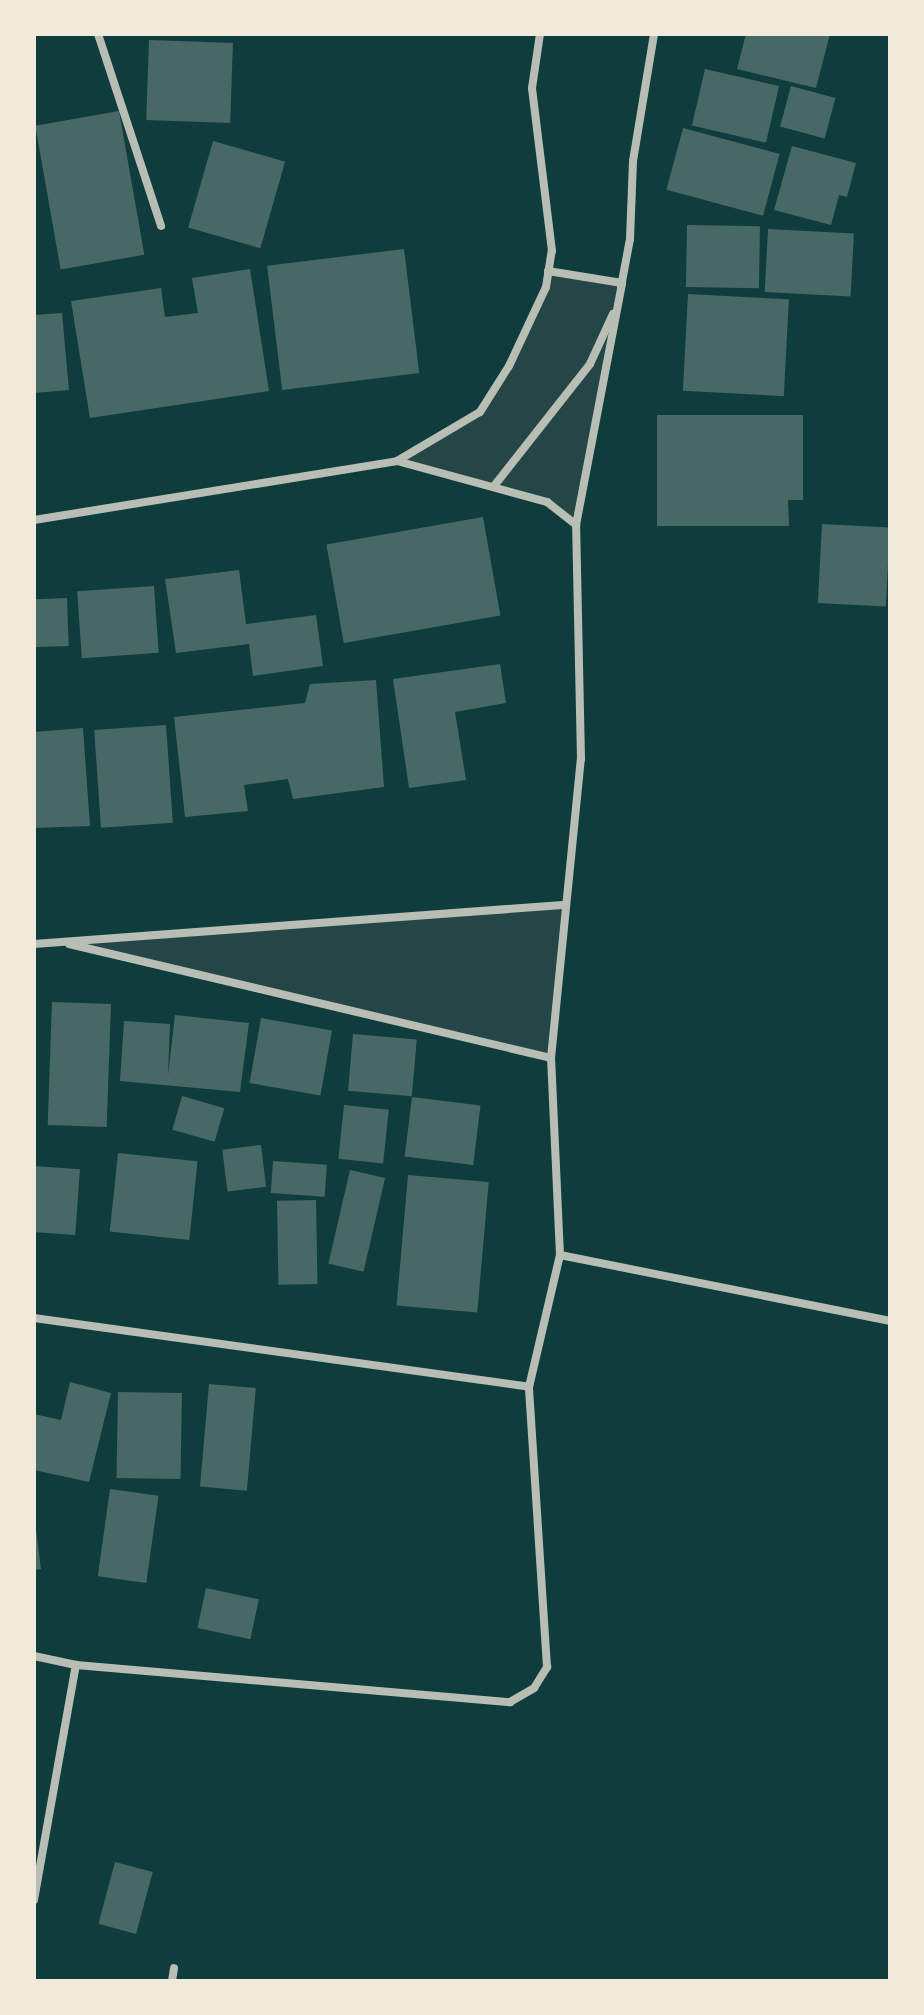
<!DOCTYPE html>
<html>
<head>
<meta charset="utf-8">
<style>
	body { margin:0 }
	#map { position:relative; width:924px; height:2015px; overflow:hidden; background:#0f3d3e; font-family:"Crimson Pro",serif }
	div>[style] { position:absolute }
	.green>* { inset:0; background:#244646 }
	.building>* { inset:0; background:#486865; transform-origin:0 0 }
	.minor>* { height:8px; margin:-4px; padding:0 4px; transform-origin:4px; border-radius:4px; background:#b8beb3 }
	span { translate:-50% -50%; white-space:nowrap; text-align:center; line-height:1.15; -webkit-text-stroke:6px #f1e9da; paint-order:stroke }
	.frame { position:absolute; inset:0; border:36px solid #f1e9da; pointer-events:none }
</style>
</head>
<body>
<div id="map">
	<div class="green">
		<div style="clip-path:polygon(548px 271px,622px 283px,576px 525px,547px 502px,397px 461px,480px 412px,509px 366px)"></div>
		<div style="clip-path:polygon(563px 905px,551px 1058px,59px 942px)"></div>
	</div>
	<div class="building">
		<div style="clip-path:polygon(746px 34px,830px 34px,816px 88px,737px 69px)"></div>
		<div style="left:149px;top:40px;width:84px;height:80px;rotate:2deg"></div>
		<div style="left:705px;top:69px;width:76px;height:58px;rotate:13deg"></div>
		<div style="left:791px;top:86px;width:46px;height:42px;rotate:15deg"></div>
		<div style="left:119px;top:111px;width:146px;height:85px;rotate:80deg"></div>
		<div style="left:683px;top:128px;width:100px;height:64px;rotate:15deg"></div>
		<div style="left:213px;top:141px;width:75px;height:90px;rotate:16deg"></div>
		<div style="clip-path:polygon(792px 146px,856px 163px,847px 197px,839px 195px,831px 225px,774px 210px)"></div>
		<div style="left:687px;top:225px;width:73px;height:62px;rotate:1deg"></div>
		<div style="left:768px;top:229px;width:86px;height:63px;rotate:3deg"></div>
		<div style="left:404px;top:249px;width:125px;height:138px;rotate:83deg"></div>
		<div style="clip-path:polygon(250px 269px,269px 391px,90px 418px,71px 301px,161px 288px,165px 317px,198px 313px,192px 278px)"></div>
		<div style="left:688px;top:294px;width:101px;height:97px;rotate:3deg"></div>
		<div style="clip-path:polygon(62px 313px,69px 390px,34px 393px,34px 315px)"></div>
		<div style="clip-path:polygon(657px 415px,803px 415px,803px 500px,788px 500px,789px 526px,657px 526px)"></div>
		<div style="left:483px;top:517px;width:100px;height:159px;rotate:80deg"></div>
		<div style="left:822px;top:524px;width:68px;height:79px;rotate:3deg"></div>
		<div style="clip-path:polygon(239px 570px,246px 624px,316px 615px,323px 666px,253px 676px,249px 644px,176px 653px,165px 579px)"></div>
		<div style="left:154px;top:586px;width:67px;height:77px;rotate:86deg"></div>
		<div style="left:67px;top:598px;width:48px;height:33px;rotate:88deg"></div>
		<div style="clip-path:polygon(500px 664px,506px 703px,455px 712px,466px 780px,409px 788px,393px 679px)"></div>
		<div style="clip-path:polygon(376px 680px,384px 787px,293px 799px,288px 779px,244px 785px,248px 811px,185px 817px,174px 717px,305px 703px,310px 684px)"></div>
		<div style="left:166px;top:725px;width:98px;height:72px;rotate:86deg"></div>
		<div style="clip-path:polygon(83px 728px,90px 826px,34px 828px,34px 732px)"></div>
		<div style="left:52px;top:1002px;width:59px;height:123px;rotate:2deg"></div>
		<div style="clip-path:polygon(175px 1015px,249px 1023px,240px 1092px,120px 1081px,124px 1021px,170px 1024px,168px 1075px)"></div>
		<div style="left:261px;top:1018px;width:72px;height:66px;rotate:10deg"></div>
		<div style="left:353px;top:1034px;width:64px;height:57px;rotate:5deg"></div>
		<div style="left:182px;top:1096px;width:44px;height:35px;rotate:16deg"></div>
		<div style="left:412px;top:1097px;width:69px;height:60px;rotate:7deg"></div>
		<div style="left:344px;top:1105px;width:45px;height:54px;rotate:6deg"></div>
		<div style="left:261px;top:1145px;width:42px;height:39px;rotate:83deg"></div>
		<div style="left:118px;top:1153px;width:80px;height:79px;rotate:6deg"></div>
		<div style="left:273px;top:1161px;width:54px;height:32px;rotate:4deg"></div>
		<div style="left:34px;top:1166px;width:46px;height:66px;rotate:4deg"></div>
		<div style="left:350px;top:1170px;width:36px;height:96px;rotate:13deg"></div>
		<div style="left:408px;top:1175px;width:81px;height:131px;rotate:5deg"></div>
		<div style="left:316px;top:1200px;width:84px;height:39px;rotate:89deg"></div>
		<div style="clip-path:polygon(70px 1382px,111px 1393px,89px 1482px,34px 1470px,34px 1414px,61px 1420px)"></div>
		<div style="left:209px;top:1384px;width:47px;height:103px;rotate:5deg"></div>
		<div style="left:118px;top:1392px;width:64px;height:86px;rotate:1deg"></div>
		<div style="left:110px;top:1489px;width:49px;height:88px;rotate:8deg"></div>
		<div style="clip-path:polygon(34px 1513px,41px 1569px,34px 1570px)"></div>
		<div style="left:206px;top:1588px;width:54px;height:41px;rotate:12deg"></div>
		<div style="left:115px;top:1862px;width:39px;height:64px;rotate:15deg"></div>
	</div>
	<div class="minor">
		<div style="left:98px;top:34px;width:202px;rotate:71.8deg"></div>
		<div style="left:621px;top:287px;width:49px;rotate:-79.4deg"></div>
		<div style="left:630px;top:239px;width:78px;rotate:-87.8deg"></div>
		<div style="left:633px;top:161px;width:129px;rotate:-80.6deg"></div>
		<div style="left:397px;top:461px;width:96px;rotate:-30.6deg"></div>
		<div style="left:480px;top:412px;width:54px;rotate:-57.8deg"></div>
		<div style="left:509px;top:366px;width:87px;rotate:-64.9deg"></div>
		<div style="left:546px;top:287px;width:36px;rotate:-81deg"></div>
		<div style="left:552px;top:251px;width:164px;rotate:-97deg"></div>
		<div style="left:532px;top:88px;width:55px;rotate:-81.6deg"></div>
		<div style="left:494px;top:486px;width:155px;rotate:-51.8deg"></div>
		<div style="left:590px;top:364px;width:55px;rotate:-65.3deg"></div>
		<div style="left:34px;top:520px;width:368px;rotate:-9.2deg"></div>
		<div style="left:397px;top:461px;width:156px;rotate:15.3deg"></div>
		<div style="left:547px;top:502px;width:37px;rotate:38deg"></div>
		<div style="left:34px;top:944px;width:530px;rotate:-4.22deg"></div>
		<div style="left:69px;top:944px;width:495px;rotate:13.3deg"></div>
		<div style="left:560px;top:1255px;width:337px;rotate:11.3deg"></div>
		<div style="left:34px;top:1318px;width:500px;rotate:7.9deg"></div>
		<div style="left:34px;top:1656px;width:43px;rotate:12.1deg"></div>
		<div style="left:76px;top:1665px;width:436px;rotate:4.9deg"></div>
		<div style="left:510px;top:1702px;width:28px;rotate:-30deg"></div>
		<div style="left:534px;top:1688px;width:25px;rotate:-58deg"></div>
		<div style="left:547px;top:1667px;width:281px;rotate:-93.7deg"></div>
		<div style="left:529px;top:1387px;width:136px;rotate:-76.8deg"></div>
		<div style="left:560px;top:1255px;width:197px;rotate:-92.6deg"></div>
		<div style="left:551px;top:1058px;width:301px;rotate:-84.3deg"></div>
		<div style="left:581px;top:759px;width:234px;rotate:-91.2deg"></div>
		<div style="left:576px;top:525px;width:246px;rotate:-79.2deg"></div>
		<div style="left:622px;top:283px;width:75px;rotate:-170.8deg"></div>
		<div style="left:34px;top:1900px;width:239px;rotate:-79.9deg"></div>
		<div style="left:172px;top:1981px;width:13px;rotate:-81deg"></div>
	</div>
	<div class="frame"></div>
</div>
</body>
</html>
